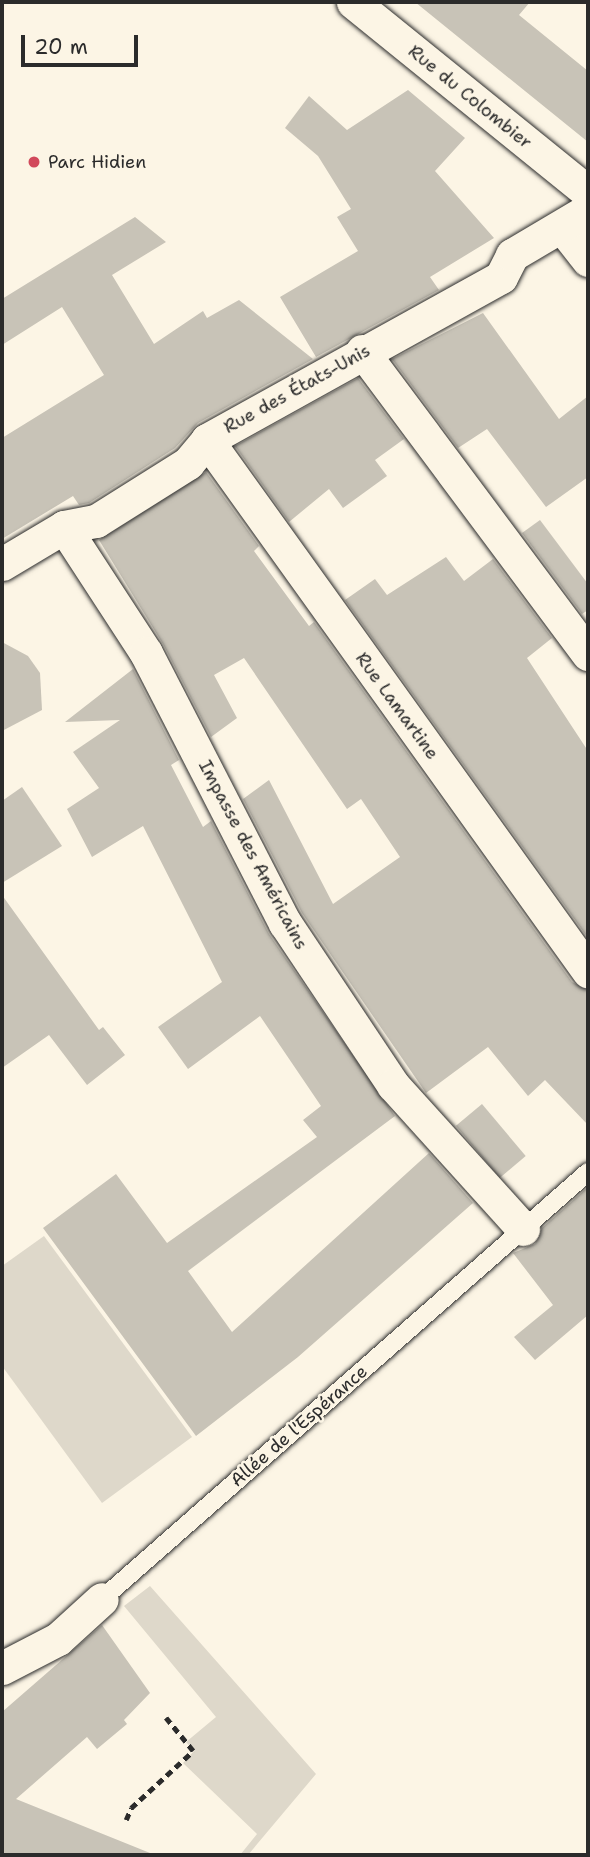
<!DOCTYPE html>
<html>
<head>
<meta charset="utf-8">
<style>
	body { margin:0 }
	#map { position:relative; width:590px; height:1857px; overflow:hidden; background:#fcf5e5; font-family:"Shantell Sans",sans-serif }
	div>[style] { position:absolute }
	.green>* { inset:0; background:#ded8ca }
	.building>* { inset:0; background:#c8c3b7; transform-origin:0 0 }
	.path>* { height:4.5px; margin-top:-2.25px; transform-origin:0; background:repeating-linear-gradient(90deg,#2b2b2b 0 7px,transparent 0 12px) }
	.roads { filter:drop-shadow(0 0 2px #2b2b2b) drop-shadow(0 0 2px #2b2b2b) }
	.service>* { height:18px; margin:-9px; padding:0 9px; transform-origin:9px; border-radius:9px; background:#fcf5e5 }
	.minor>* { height:33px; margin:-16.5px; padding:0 16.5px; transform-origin:16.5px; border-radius:16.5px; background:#fcf5e5 }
	.dots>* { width:19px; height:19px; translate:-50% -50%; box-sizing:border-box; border:4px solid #fcf5e5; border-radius:50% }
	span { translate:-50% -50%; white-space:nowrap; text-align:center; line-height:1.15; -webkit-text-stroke:5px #fcf5e5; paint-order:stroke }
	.street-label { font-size:18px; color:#2b2b2b }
	.poi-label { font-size:18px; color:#2b2b2b }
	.left { translate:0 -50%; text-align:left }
	.frame { position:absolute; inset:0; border:4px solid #2b2b2b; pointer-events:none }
	.scale { position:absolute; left:21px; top:35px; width:117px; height:32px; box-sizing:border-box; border:4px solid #2b2b2b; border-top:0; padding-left:9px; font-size:21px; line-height:24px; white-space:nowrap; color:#2b2b2b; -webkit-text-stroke:5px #fcf5e5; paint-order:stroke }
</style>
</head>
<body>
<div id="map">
	<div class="green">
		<div style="clip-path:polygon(44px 1236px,192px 1437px,102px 1503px,2px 1366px,2px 1266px)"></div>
		<div style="clip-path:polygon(150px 1586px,316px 1774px,248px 1855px,240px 1855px,257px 1834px,183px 1763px,194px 1751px,186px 1742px,216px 1717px,124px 1606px)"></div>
	</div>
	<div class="building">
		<div style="clip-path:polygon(415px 2px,530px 2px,519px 15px,588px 71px,588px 142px)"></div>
		<div style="clip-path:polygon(408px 90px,465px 138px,435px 171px,494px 238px,430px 277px,439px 290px,316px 357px,280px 297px,358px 251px,337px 217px,351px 209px,318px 156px,285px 128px,309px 96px,347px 130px)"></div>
		<div style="clip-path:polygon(135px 217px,166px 242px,112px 275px,154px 344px,203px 311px,207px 318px,239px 300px,313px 359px,198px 423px,175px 448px,89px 503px,79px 505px,73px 496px,2px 539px,2px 438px,104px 375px,62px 307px,2px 345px,2px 299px)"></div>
		<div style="clip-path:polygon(483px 313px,559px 419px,588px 396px,588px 477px,546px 507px,487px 429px,458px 448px,392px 359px)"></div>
		<div style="clip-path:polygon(358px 378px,404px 439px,375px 460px,387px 476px,343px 508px,329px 489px,289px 522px,235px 446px)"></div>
		<div style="clip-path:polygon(206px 472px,259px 546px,254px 551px,309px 626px,314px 622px,572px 982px,588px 990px,588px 1125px,545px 1080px,528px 1096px,488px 1047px,426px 1093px,302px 913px,243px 799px,269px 780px,333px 904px,400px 857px,361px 799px,347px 809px,244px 658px,214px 675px,237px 718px,211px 737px,163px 644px,99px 540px)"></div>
		<div style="clip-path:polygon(540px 520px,588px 584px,588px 610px,582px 614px,522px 533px)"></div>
		<div style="clip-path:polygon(446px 557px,464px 581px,493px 559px,552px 638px,527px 658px,588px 751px,588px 938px,345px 600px,375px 579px,387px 595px)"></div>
		<div style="clip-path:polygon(2px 642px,28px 656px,40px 673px,42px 710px,2px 731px)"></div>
		<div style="clip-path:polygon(133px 669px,179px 760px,171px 765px,203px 827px,211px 821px,269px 934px,395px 1116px,188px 1271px,232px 1332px,429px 1153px,473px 1203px,298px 1357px,196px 1436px,43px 1228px,116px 1174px,167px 1243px,317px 1137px,303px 1120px,321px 1106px,260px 1016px,188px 1069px,158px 1027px,222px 982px,143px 826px,92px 857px,67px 809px,99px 788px,73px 752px,120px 720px,65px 722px)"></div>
		<div style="clip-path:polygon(22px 787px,62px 846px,2px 883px,2px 801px)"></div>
		<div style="clip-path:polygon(2px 895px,99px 1030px,103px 1027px,125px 1055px,87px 1085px,49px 1035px,2px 1068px)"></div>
		<div style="left:482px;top:1104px;width:68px;height:34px;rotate:50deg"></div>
		<div style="clip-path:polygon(588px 1187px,588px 1315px,535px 1360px,514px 1337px,553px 1305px,513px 1253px,535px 1244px,542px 1228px)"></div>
		<div style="clip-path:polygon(102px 1625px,150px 1693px,124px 1720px,127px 1724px,97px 1749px,87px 1737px,16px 1799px,155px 1855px,2px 1855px,2px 1712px)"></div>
	</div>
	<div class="path">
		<div style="left:126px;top:1820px;width:13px;rotate:-67deg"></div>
		<div style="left:131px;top:1808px;width:84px;rotate:-42.6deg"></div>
		<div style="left:193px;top:1751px;width:43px;rotate:-129.3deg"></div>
	</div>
	<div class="roads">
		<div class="service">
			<div style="left:102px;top:1599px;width:647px;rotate:-41.3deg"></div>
		</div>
		<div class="minor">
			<div style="left:353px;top:2px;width:302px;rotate:39deg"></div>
			<div style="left:562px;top:227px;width:42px;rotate:51.8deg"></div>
			<div style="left:362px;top:351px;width:378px;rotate:53.3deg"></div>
			<div style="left:207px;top:440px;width:654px;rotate:54.34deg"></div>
			<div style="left:64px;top:527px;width:150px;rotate:56.9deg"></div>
			<div style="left:146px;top:653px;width:304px;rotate:62.8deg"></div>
			<div style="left:285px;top:923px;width:195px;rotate:56.3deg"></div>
			<div style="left:393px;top:1085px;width:194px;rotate:47.9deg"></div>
			<div style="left:2px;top:564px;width:72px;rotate:-30.8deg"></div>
			<div style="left:64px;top:527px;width:33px;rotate:-11deg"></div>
			<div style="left:96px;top:521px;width:109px;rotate:-32.2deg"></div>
			<div style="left:188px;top:463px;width:30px;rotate:-50deg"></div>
			<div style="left:207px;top:440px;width:336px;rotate:-29deg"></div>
			<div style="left:501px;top:277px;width:25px;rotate:-63deg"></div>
			<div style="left:512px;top:255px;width:88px;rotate:-30.6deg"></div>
			<div style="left:2px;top:1668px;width:63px;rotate:-27.4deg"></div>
			<div style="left:58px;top:1639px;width:59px;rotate:-42.3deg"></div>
		</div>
	</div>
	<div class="dots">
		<div style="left:34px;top:162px;background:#d1495b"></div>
	</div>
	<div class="street-label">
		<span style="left:470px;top:97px;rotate:39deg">Rue du Colombier</span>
		<span style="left:297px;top:389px;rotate:-29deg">Rue des États-Unis</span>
		<span style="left:397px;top:706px;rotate:54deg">Rue Lamartine</span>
		<span style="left:253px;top:855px;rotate:62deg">Impasse des Américains</span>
		<span style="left:299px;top:1426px;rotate:-41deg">Allée de l'Espérance</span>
	</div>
	<div class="poi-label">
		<span class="left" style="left:48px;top:162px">Parc Hidien</span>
	</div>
	<div class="frame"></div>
	<div class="scale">20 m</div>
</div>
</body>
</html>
